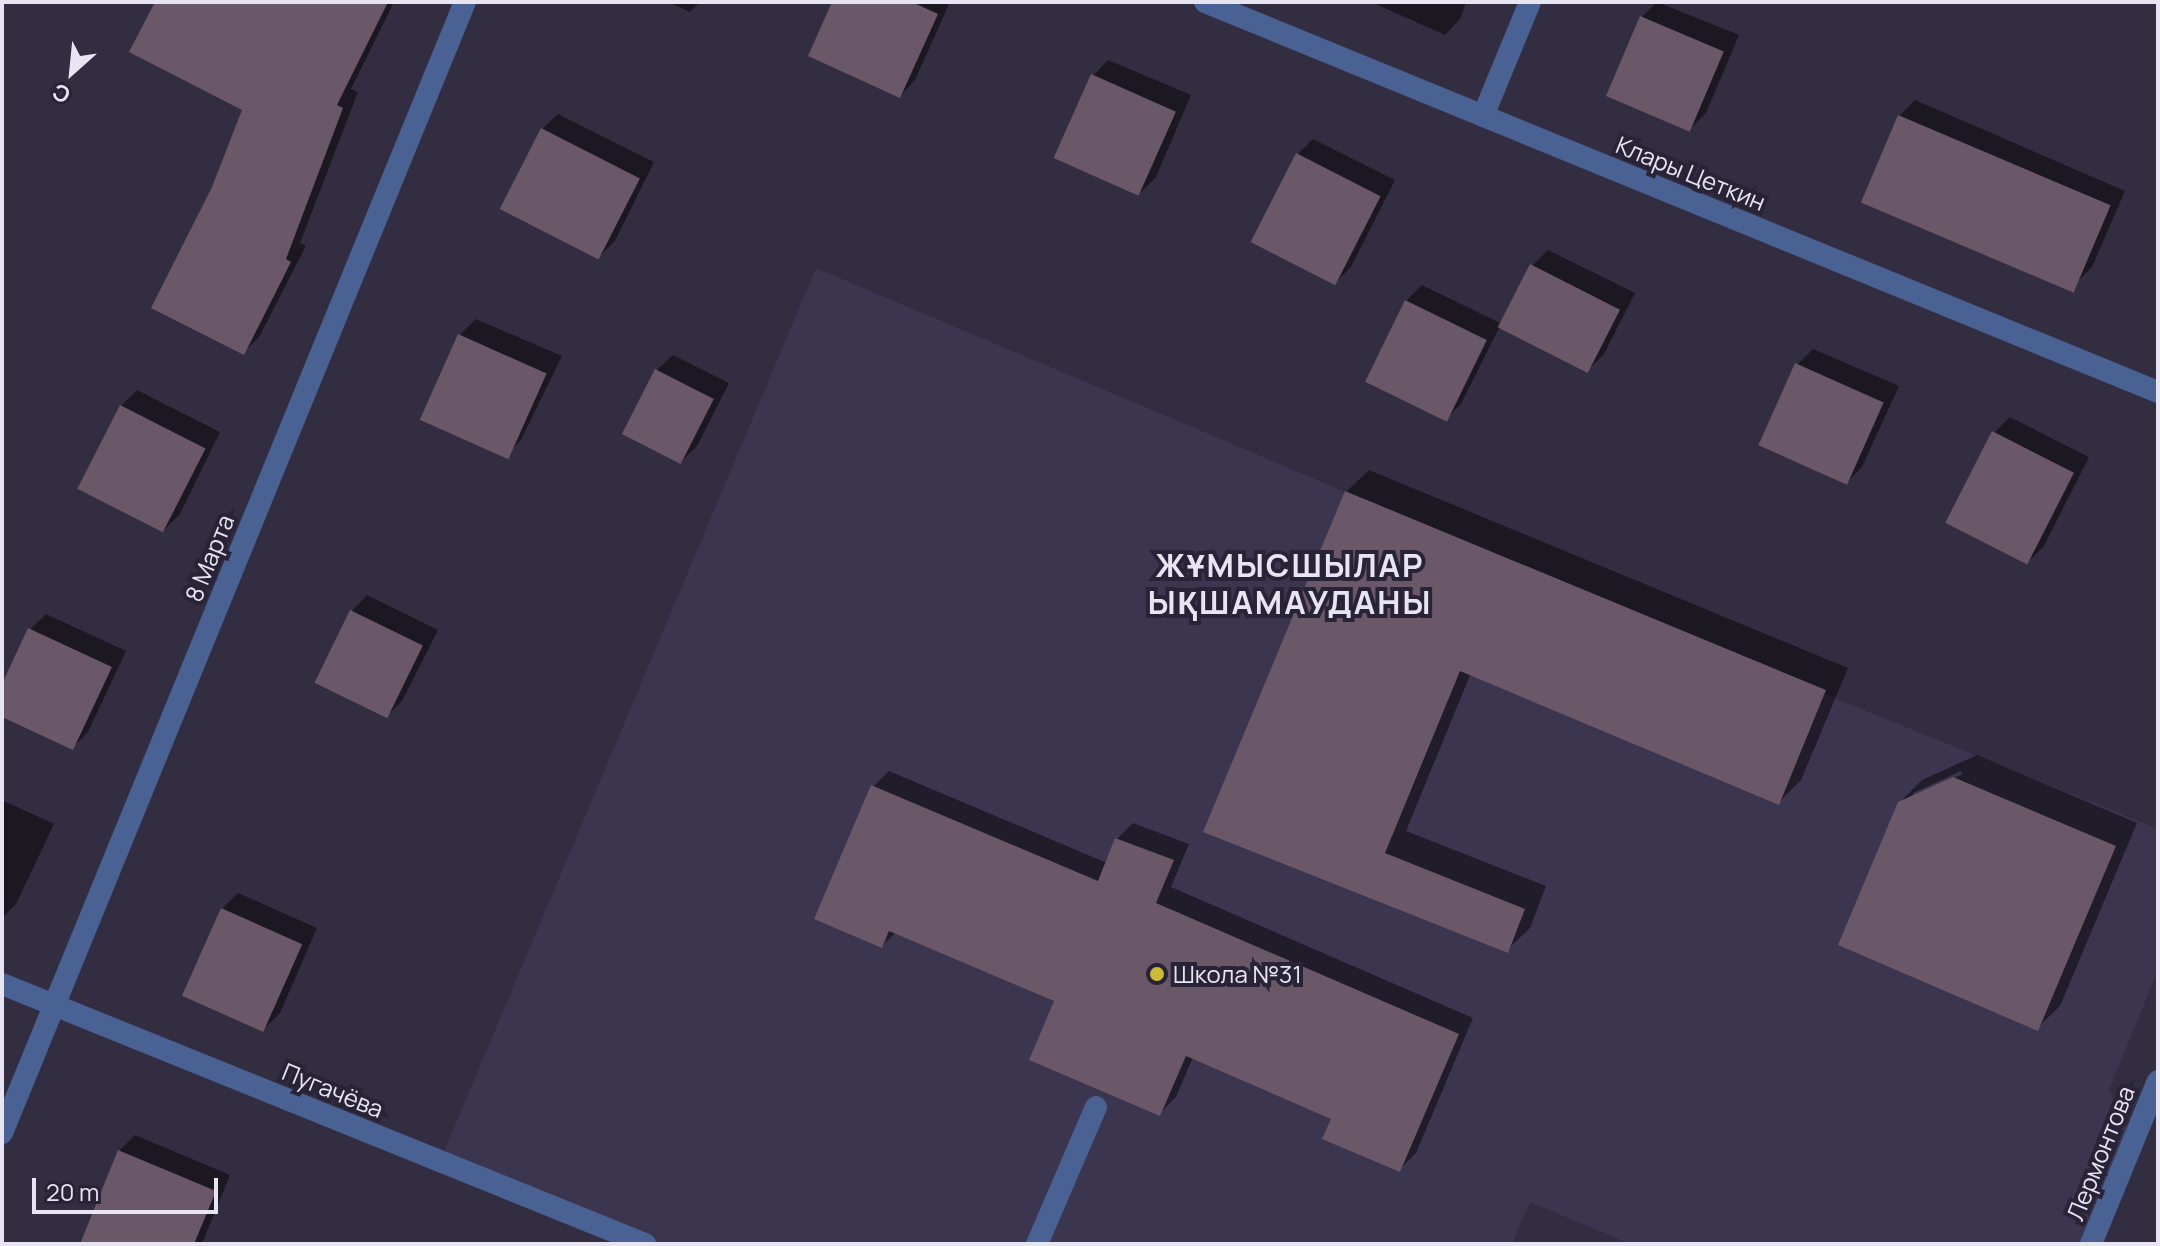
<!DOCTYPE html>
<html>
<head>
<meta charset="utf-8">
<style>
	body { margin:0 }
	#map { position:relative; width:2160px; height:1246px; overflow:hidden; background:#332d41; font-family:Manrope,sans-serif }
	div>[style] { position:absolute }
	.built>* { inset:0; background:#3c354f }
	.shadow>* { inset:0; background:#0007 }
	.building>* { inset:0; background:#6a5768; transform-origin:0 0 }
	.service>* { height:22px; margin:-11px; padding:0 11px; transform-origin:11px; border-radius:11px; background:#496193 }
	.minor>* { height:22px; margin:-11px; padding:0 11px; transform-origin:11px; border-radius:11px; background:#496193 }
	.dots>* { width:22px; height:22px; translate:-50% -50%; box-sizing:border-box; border:4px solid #292337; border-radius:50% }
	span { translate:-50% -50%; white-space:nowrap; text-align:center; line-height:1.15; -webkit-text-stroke:8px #292337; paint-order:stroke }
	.street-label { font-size:24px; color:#e8e5f2 }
	.poi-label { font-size:24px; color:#e8e5f2 }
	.left { translate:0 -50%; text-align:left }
	.district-label { font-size:32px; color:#e8e5f2; font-weight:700; letter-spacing:2px }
	.frame { position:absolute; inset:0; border:4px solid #e8e5f2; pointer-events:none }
	.north { position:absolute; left:32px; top:32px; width:80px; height:80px; -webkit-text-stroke:6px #292337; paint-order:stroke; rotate:207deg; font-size:22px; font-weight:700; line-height:32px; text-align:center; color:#e8e5f2 }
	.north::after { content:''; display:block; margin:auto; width:28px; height:36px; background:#e8e5f2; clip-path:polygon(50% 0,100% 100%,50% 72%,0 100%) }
	.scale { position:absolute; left:32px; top:1178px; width:186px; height:36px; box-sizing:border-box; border:4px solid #e8e5f2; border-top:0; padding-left:10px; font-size:24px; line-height:28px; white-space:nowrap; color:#e8e5f2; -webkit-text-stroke:6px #292337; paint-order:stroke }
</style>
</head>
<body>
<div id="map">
	<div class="built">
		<div style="clip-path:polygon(816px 268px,1807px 687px,2158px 829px,2158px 970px,2109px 1090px,2133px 1141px,2091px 1244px,1631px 1244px,1530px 1202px,1512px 1244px,645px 1244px,440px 1161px)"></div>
	</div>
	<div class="shadow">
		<div style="clip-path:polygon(157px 2px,394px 2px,351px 89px,358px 92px,300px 243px,306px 246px,259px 337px,243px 353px,214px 188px,244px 109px)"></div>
		<div style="clip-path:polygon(668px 2px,700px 2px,690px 12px)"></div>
		<div style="clip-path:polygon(835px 2px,950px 2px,915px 80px,900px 96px)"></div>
		<div style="clip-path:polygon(1371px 2px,1466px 2px,1460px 19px,1445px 35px)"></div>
		<div style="clip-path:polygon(1657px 2px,1739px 35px,1706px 113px,1690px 129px,1641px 18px)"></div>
		<div style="clip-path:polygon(1108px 60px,1191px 95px,1156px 177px,1140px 193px,1093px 76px)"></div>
		<div style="clip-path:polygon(1915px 100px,2125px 191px,2092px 267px,2076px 283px,1899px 116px)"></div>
		<div style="clip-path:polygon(558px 114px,654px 162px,615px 241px,599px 257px,542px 129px)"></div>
		<div style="clip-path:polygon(1313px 139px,1395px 180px,1351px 267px,1335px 283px,1298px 154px)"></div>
		<div style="clip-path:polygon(1548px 250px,1635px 293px,1604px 354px,1588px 370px,1500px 326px,1461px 404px,1445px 420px,1406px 301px,1422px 285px,1502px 324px,1532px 266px)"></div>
		<div style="clip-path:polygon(476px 319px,562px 356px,521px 440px,505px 456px,460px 335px)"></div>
		<div style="clip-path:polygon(1813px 349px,1899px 386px,1862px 467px,1846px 483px,1797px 365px)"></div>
		<div style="clip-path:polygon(673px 355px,729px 383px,697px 446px,681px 462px,657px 370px)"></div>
		<div style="clip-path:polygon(137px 390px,220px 432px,180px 514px,164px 530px,121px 406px)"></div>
		<div style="clip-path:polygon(2010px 417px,2089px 457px,2044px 546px,2028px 562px,1994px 433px)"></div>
		<div style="clip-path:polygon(1369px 470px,1848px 668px,1801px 780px,1779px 802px,1471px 673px,1406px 831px,1546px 886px,1530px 928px,1507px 950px,1206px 831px,1346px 492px)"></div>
		<div style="clip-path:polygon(367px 595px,438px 630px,402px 701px,386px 717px,352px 611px)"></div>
		<div style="clip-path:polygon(46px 614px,126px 651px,88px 732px,72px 748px,2px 715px,2px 688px,30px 630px)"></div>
		<div style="clip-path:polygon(evenodd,1977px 755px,2137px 823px,2060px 1006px,2037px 1028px,1899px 803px,1922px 780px,1977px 755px,1961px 771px,1963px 774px,1913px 797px,1913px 793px,1961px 771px)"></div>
		<div style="clip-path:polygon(889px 771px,1107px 863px,1117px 839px,1133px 823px,1189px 844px,1171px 887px,1473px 1018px,1416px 1153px,1400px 1169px,1334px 1118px,1193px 1057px,1176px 1097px,1160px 1113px,1056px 1000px,896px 932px,882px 946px,873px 787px)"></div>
		<div style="clip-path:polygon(2px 800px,54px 824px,16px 904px,2px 918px)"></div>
		<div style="clip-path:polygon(238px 893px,317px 928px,280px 1013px,264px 1029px,222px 909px)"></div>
		<div style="clip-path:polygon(135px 1135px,230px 1175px,202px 1244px,97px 1244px,119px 1151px)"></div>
	</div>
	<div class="building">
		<div style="clip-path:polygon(155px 2px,388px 2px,337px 105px,343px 108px,286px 259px,291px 262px,244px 355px,151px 308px,212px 187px,242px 110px,129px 52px)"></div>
		<div style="clip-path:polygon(832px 2px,912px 2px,938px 14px,900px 98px,808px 56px)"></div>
		<div style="left:1640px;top:16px;width:91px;height:87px;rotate:23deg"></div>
		<div style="left:1091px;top:74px;width:93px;height:92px;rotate:24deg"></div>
		<div style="left:1898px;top:115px;width:231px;height:95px;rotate:23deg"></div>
		<div style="left:541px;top:128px;width:111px;height:91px;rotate:27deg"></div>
		<div style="left:1296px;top:153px;width:95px;height:100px;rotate:27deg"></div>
		<div style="left:1530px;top:264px;width:101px;height:71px;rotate:27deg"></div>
		<div style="left:1405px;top:300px;width:91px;height:91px;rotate:26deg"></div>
		<div style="left:458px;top:334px;width:97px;height:94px;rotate:24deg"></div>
		<div style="left:1795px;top:363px;width:97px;height:90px;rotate:24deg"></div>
		<div style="left:655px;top:369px;width:66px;height:73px;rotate:27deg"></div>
		<div style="left:120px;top:405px;width:96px;height:94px;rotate:27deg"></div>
		<div style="left:1992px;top:431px;width:92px;height:103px;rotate:27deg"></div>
		<div style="clip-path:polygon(1345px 491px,1826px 690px,1779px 805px,1460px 671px,1385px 853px,1525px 909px,1508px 953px,1203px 832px)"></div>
		<div style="left:350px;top:610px;width:81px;height:81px;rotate:26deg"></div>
		<div style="clip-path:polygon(28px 628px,112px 667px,73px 750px,2px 717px,2px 684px)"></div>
		<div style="clip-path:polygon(1953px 777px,2116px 846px,2038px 1031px,1838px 945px,1898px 802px)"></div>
		<div style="clip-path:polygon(871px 785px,1098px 881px,1115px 838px,1174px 860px,1156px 903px,1459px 1034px,1400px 1172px,1322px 1139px,1331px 1119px,1186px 1056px,1160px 1116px,1029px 1060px,1054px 1001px,889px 931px,882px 948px,814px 919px)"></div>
		<div style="left:221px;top:908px;width:89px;height:96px;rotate:24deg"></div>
		<div style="clip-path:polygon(118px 1150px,216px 1191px,194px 1244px,80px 1244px)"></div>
	</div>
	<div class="service">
		<div style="left:1037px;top:1244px;width:149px;rotate:-66.7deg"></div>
	</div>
	<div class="minor">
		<div style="left:1205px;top:2px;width:1030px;rotate:22.26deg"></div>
		<div style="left:1483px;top:116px;width:123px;rotate:-67.6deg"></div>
		<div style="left:2px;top:984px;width:694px;rotate:22.02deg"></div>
		<div style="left:2px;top:1133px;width:1222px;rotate:-67.74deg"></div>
		<div style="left:2091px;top:1244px;width:176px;rotate:-67.7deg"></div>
	</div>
	<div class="dots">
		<div style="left:1157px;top:974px;background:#cbba39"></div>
	</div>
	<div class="street-label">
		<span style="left:1691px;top:173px;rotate:22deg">Клары Цеткин</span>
		<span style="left:209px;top:558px;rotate:-68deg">8 Марта</span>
		<span style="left:333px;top:1090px;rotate:22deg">Пугачёва</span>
		<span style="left:2100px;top:1153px;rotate:-68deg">Лермонтова</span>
	</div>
	<div class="poi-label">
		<span class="left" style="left:1173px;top:974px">Школа №31</span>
	</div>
	<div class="district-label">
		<span style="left:1290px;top:584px">ЖҰМЫСШЫЛАР<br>ЫҚШАМАУДАНЫ</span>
	</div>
	<div class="frame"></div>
	<div class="north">С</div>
	<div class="scale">20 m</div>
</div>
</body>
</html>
